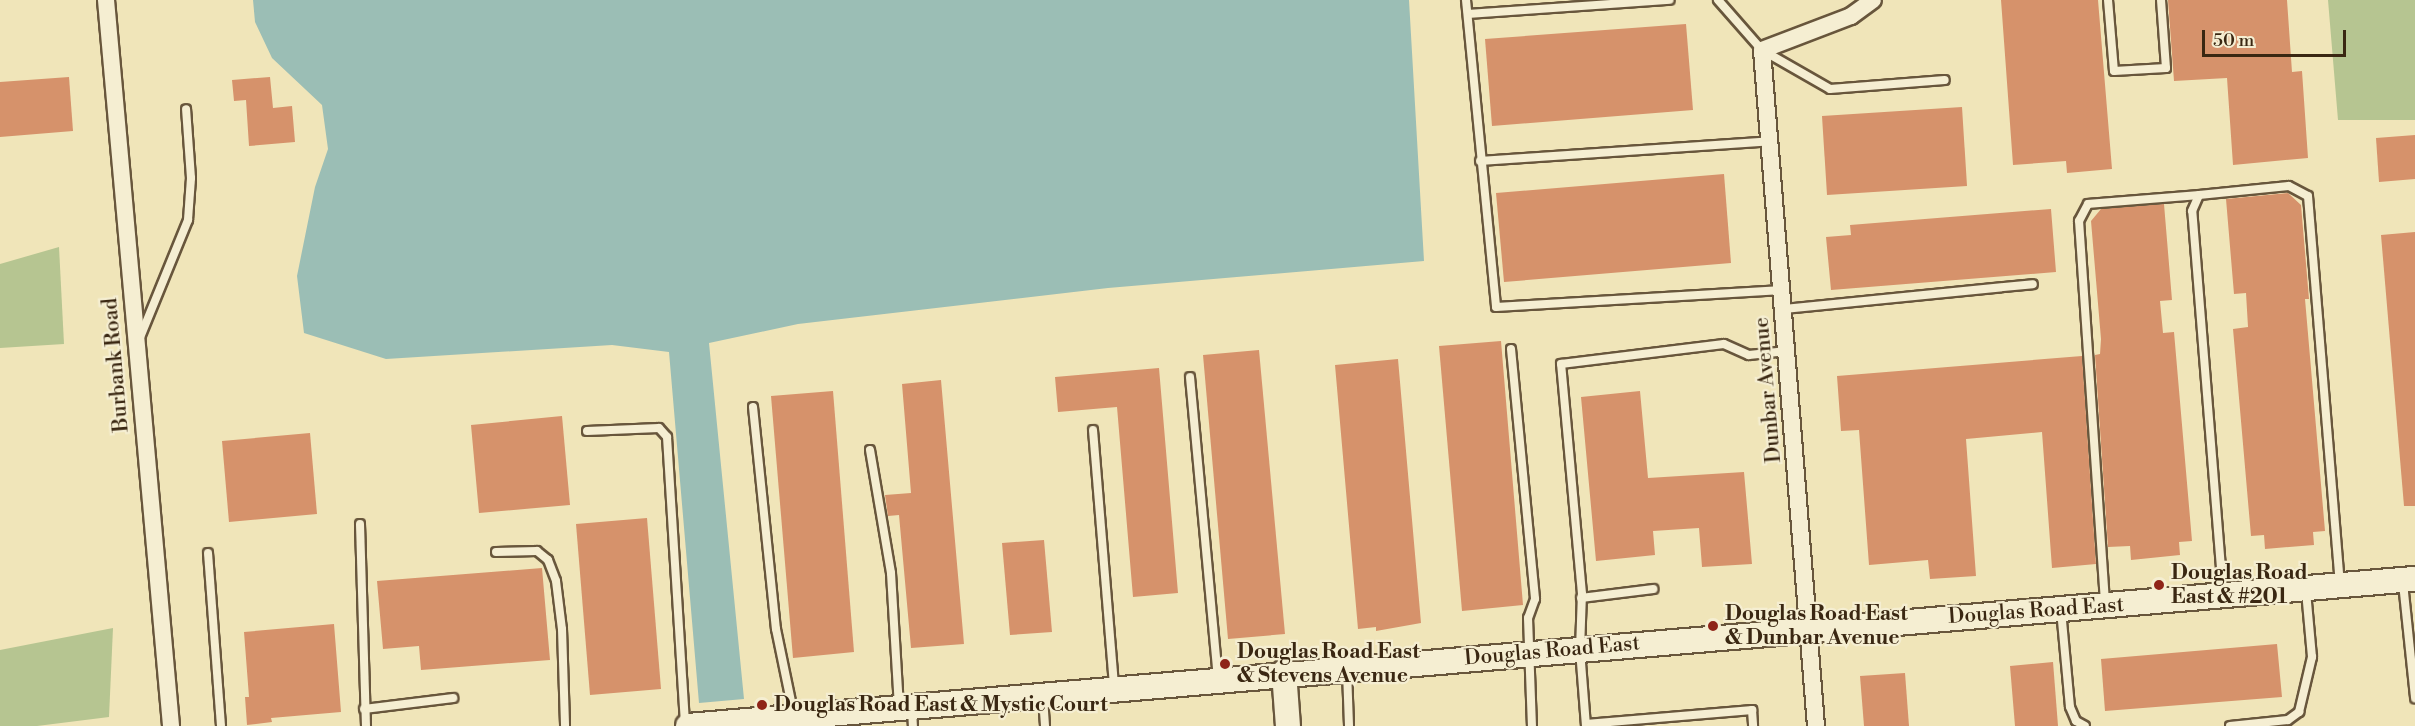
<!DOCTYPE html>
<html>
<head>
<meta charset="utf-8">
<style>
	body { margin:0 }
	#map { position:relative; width:2415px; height:726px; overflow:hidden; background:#f0e5b9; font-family:"Libre Bodoni",serif }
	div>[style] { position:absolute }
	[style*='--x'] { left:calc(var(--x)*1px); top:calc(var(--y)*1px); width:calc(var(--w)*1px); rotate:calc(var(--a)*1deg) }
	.green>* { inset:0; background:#b6c591 }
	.water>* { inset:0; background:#9bbeb5 }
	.building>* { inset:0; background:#d6926b }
	.roads { filter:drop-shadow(2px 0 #68563c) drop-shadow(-2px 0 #68563c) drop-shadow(0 2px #68563c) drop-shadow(0 -2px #68563c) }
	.lane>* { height:8px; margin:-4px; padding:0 4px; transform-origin:4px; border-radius:4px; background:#f5eed2 }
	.street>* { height:16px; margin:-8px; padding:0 8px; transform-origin:8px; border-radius:8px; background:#f5eed2 }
	.secondary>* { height:24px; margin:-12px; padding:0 12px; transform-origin:12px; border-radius:12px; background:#f5eed2 }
	.dots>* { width:16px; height:16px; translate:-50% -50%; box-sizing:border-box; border:3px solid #f5eed2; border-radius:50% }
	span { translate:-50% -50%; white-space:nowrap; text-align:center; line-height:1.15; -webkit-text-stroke:4.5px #f5eed2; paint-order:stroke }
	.street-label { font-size:21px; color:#3a2712 }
	.poi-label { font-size:21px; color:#3a2712; font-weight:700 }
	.left { translate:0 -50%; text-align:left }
	.scale { position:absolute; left:2202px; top:30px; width:144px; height:27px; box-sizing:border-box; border:3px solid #3a2712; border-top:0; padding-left:8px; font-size:18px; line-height:21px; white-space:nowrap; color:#3a2712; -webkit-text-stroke:4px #f5eed2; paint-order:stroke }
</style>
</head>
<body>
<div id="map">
	<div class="green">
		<i style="clip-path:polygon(2328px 0,2415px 0,2415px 120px,2338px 120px)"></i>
		<i style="clip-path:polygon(59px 247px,64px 344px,0 348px,0 264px)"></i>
		<i style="clip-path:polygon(113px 628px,109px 717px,37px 726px,0 726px,0 650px)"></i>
	</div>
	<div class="water">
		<i style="clip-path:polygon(253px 0,1409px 0,1424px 261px,1108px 288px,798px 324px,709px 343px,744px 699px,699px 703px,669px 352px,612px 345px,386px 359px,304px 333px,297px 276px,315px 187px,328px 149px,322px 105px,272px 58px,255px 22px)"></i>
	</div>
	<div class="building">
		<i style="clip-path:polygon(2001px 0,2098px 0,2112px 169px,2067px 173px,2066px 161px,2013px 165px)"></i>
		<i style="clip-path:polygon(2168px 0,2287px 0,2292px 72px,2302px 71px,2308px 158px,2233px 165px,2227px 78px,2174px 81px)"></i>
		<i style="clip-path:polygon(1686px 24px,1693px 110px,1492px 126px,1485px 39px)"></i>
		<i style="clip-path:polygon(69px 77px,73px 131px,0 137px,0 82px)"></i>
		<i style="clip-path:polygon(270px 77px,273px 108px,292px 106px,295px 142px,249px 146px,246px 100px,234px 101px,232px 80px)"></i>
		<i style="clip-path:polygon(1962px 107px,1967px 186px,1827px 195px,1822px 116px)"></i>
		<i style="clip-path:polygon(2415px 135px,2415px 179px,2379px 182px,2376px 138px)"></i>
		<i style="clip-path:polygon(1724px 174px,1731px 263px,1504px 282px,1496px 193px)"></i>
		<i style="clip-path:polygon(2288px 193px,2301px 205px,2309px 299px,2305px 299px,2325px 531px,2313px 532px,2314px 545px,2265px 549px,2264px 535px,2251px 536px,2233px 329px,2248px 327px,2246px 293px,2234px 294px,2226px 199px)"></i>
		<i style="clip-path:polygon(2164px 204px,2172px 300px,2160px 301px,2163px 333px,2174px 332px,2192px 541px,2179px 542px,2180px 555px,2131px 560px,2130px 546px,2108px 547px,2095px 355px,2100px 354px,2101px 339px,2091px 221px,2101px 209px)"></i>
		<i style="clip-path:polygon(2051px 209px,2056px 272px,1831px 290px,1826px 237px,1851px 235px,1850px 225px)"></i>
		<i style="clip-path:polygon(2415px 232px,2415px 506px,2404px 506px,2381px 235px)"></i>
		<i style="clip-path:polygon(1501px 341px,1523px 605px,1462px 611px,1439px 346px)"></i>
		<i style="clip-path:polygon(1259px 350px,1285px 634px,1228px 639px,1203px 355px)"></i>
		<i style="clip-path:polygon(2082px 356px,2096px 564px,2052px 568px,2042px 432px,1966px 439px,1976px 576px,1930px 579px,1928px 560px,1869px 565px,1859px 430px,1841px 431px,1837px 376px)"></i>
		<i style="clip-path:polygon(1398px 359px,1421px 623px,1376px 631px,1376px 627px,1358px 629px,1335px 365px)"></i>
		<i style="clip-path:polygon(1159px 368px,1178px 593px,1133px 597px,1117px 407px,1058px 412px,1055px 377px)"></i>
		<i style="clip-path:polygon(941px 380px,964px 644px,911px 648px,899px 515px,888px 516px,885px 495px,911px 493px,902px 384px)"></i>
		<i style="clip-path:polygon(833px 391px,854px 652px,793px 658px,771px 396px)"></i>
		<i style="clip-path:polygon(1640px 391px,1648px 478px,1744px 472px,1752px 564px,1702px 567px,1699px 528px,1653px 531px,1655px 555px,1596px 561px,1581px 397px)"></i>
		<i style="clip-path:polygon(562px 416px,570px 505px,479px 513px,471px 425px)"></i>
		<i style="clip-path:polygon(310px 433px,317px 514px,229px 522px,222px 441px)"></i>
		<i style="clip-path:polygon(647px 518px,661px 689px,590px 695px,576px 524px)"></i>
		<i style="clip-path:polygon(1044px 540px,1052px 632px,1010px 635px,1002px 543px)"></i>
		<i style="clip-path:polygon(542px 568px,550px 660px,421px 670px,419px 646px,383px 649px,377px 581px)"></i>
		<i style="clip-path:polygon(334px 624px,341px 712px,271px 718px,272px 722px,247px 725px,245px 697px,249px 697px,244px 632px)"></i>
		<i style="clip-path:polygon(2277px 644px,2282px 697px,2105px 711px,2101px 659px)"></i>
		<i style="clip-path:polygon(2053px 662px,2058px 726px,2015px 726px,2010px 666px)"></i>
		<i style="clip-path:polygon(1905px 673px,1909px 726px,1864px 726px,1860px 676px)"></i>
	</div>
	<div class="roads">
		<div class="lane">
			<i style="--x:1466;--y:0;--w:308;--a:84.4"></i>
			<i style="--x:1496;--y:307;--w:287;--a:-3.4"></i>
			<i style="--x:1718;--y:0;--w:67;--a:48.7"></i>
			<i style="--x:1762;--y:50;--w:78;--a:29.8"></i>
			<i style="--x:1830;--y:89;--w:115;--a:-4.5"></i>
			<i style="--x:2108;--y:0;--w:71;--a:85.2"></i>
			<i style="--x:2114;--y:71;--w:52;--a:-3.3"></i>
			<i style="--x:2166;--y:68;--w:68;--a:-94.2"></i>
			<i style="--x:1468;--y:14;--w:202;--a:-4"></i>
			<i style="--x:1480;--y:161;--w:291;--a:-3.9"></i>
			<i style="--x:1784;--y:309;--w:250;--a:-5.7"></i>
			<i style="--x:139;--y:340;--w:130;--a:-67.8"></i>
			<i style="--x:188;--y:220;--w:42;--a:-85.9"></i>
			<i style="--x:191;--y:178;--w:69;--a:-94.1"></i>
			<i style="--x:1511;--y:349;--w:251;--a:84.5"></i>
			<i style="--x:1535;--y:599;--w:20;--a:110"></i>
			<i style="--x:1528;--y:618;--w:108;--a:87.9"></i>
			<i style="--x:1190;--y:377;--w:302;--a:84.7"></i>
			<i style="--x:753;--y:407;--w:223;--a:84.1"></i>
			<i style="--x:776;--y:629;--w:89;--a:78.3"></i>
			<i style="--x:1093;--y:430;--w:258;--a:85.3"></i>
			<i style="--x:587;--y:431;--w:72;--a:-2.4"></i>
			<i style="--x:659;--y:428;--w:12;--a:48"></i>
			<i style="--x:667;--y:437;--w:290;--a:86.4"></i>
			<i style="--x:870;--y:450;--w:125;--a:80.3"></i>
			<i style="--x:891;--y:573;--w:133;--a:86.6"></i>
			<i style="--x:360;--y:524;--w:202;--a:88.3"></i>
			<i style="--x:496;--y:552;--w:41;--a:-1.4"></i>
			<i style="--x:537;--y:551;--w:14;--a:39"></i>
			<i style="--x:548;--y:560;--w:22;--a:69"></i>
			<i style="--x:556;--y:581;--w:48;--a:82.9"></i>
			<i style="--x:562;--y:629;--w:97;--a:88.2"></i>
			<i style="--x:208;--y:553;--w:173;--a:85.7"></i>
			<i style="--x:2403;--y:583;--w:116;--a:84"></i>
			<i style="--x:2223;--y:593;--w:383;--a:-94.6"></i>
			<i style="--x:2192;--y:211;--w:17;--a:-66"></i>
			<i style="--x:2199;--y:195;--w:90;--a:-5.7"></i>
			<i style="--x:2289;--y:186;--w:21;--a:28"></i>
			<i style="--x:2308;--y:196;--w:390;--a:85.3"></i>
			<i style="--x:1581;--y:598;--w:73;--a:-7.1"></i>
			<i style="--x:2105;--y:602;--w:382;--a:-93.9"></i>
			<i style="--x:2079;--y:221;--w:19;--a:-62"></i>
			<i style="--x:2088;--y:204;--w:111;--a:-4.6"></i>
			<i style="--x:2061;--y:610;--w:97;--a:84.7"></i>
			<i style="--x:2070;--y:707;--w:15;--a:67"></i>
			<i style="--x:2076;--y:721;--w:10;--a:29"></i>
			<i style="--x:1347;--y:671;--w:55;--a:87.9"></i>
			<i style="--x:1043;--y:697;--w:29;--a:86"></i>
			<i style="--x:364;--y:709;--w:90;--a:-7"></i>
			<i style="--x:912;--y:709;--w:17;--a:87"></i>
			<i style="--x:1586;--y:724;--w:167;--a:-4.8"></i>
			<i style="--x:1752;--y:710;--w:16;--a:86"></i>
			<i style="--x:1586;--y:726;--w:76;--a:-94.5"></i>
			<i style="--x:1580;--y:650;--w:56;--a:-88"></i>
			<i style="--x:1582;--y:594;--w:231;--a:-95.2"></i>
			<i style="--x:1561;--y:364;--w:164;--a:-7"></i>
			<i style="--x:1724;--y:344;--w:27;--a:24"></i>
			<i style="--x:1749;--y:355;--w:38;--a:-6"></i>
			<i style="--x:2230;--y:726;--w:58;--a:-5.9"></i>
			<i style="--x:2288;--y:720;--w:14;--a:-36"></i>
			<i style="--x:2299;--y:712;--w:57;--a:-76.7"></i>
			<i style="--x:2312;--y:657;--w:66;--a:-95.2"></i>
		</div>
		<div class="street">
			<i style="--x:106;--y:0;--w:729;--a:84.88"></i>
			<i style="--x:1816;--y:726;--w:678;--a:-94.57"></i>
			<i style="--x:1762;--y:50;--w:95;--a:-20.9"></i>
			<i style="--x:1851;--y:16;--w:27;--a:-36"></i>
		</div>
		<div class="secondary">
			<i style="--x:1284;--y:672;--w:54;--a:85.8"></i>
			<i style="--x:688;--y:726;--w:1733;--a:-4.87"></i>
		</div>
	</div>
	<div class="dots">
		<i style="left:2159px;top:585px;background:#8f2418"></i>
		<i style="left:1713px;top:626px;background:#8f2418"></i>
		<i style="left:1225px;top:664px;background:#8f2418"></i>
		<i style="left:762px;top:705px;background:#8f2418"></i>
	</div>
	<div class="street-label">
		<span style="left:116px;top:365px;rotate:-95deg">Burbank Road</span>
		<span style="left:1768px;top:390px;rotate:-95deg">Dunbar Avenue</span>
		<span style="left:2036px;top:611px;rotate:-4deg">Douglas Road East</span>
		<span style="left:1552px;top:651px;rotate:-5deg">Douglas Road East</span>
	</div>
	<div class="poi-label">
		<span class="left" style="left:2171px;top:585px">Douglas Road<br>East &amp; #201</span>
		<span class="left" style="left:1725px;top:626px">Douglas Road East<br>&amp; Dunbar Avenue</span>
		<span class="left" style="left:1237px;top:664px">Douglas Road East<br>&amp; Stevens Avenue</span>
		<span class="left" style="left:774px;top:705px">Douglas Road East &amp; Mystic Court</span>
	</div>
	<div class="scale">50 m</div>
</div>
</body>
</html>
